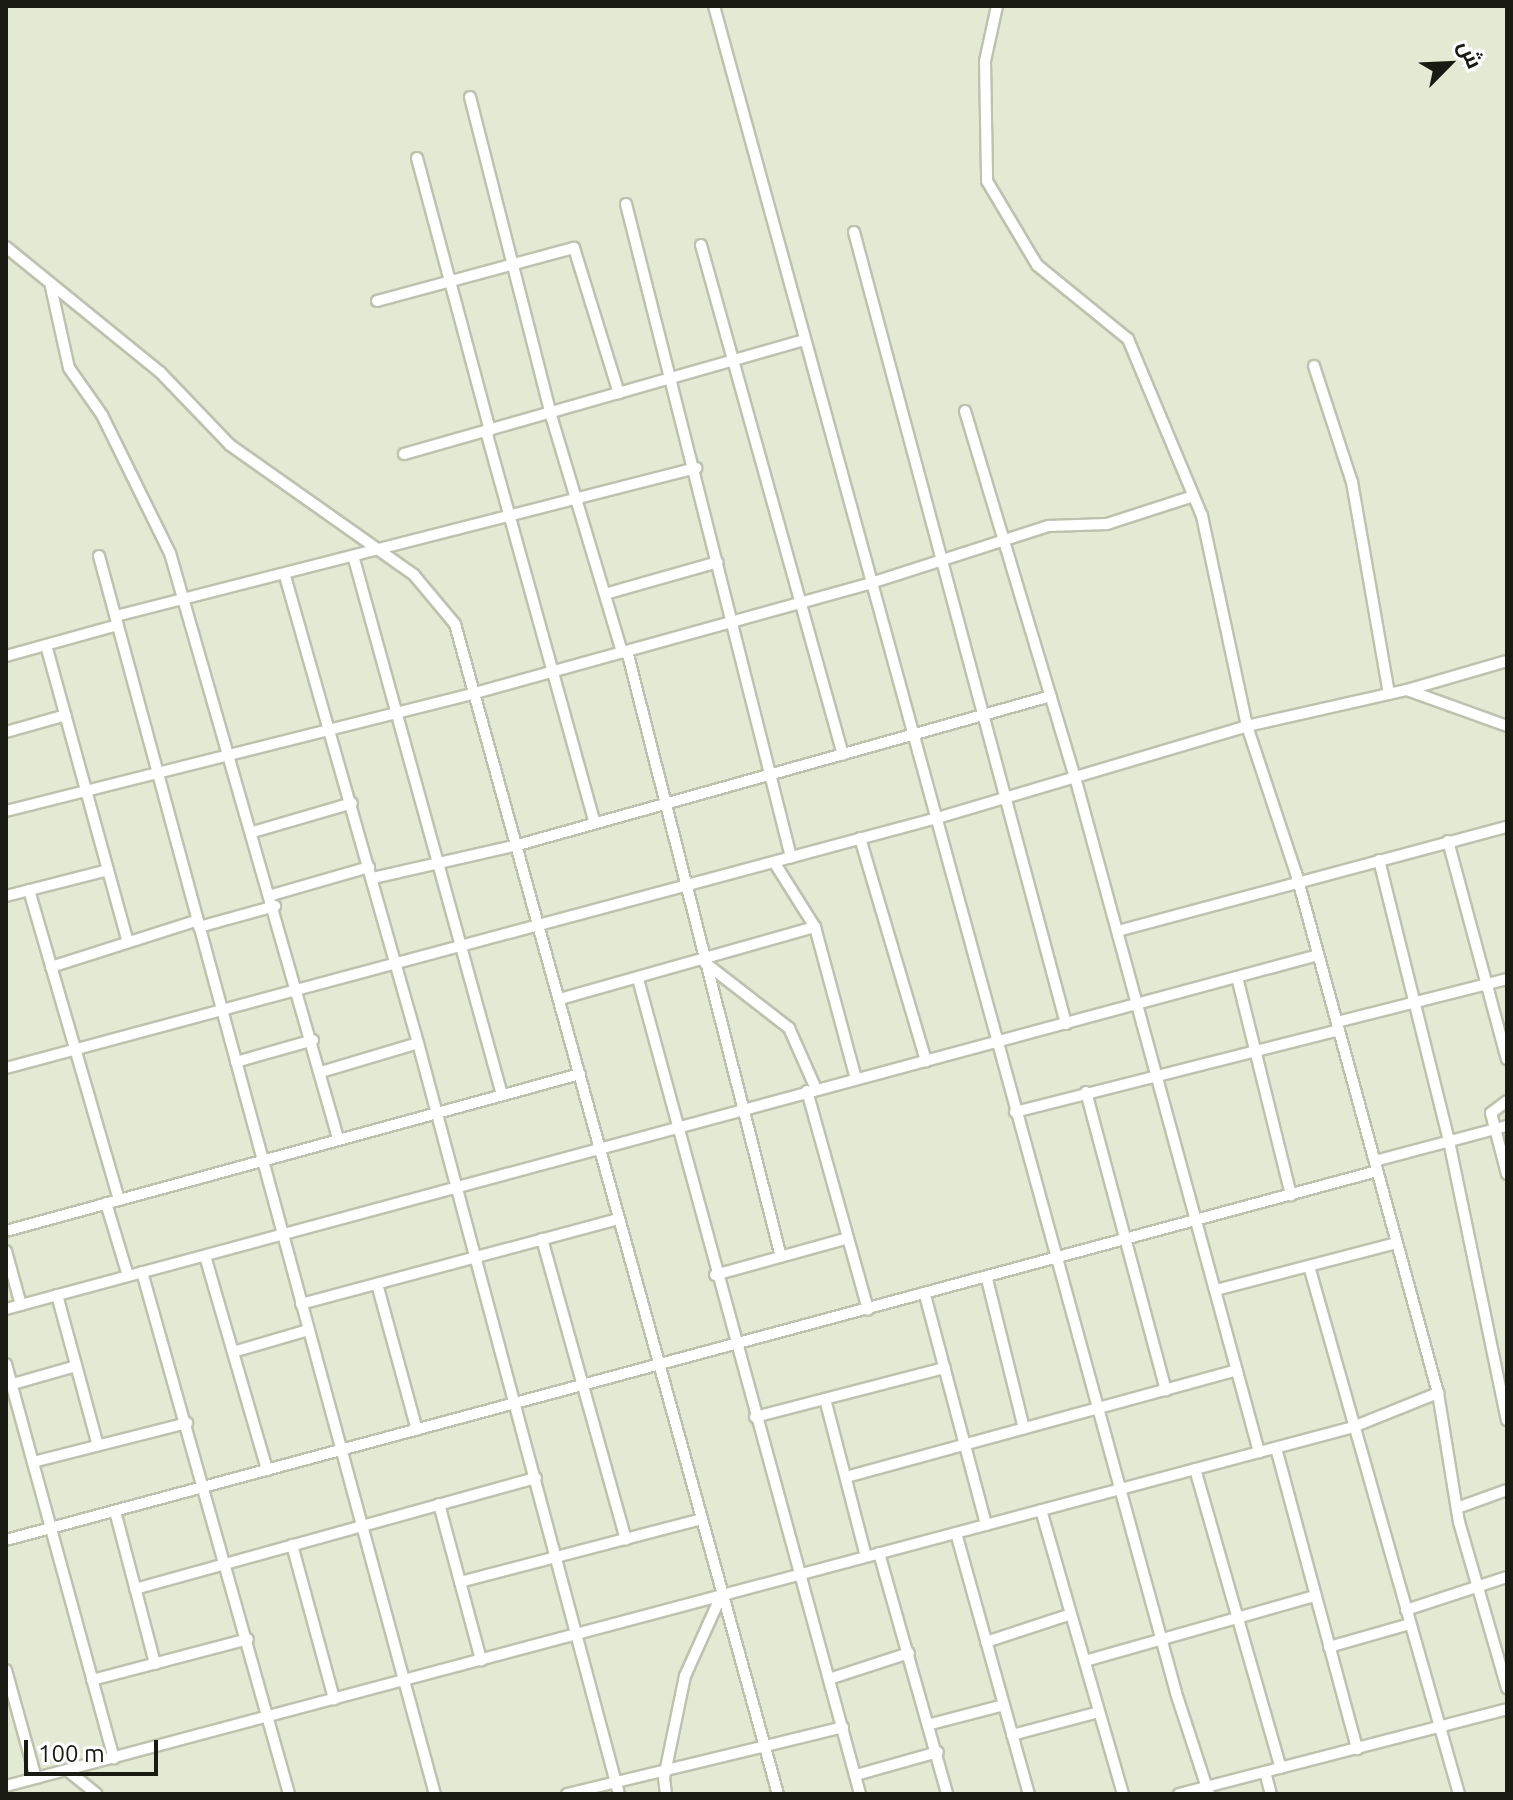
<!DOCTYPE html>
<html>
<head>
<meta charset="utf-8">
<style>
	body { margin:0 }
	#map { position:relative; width:1513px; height:1800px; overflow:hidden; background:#e4e9d4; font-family:Ubuntu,Cairo,sans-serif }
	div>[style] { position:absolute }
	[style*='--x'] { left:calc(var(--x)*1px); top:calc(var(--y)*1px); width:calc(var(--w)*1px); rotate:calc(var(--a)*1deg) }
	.roads { filter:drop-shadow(2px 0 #bdc2ae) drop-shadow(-2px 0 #bdc2ae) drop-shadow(0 2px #bdc2ae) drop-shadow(0 -2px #bdc2ae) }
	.minor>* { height:10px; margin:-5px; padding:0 5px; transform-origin:5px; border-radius:5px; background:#fff }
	span { translate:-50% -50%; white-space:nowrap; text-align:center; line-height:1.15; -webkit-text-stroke:7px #fff; paint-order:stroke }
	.frame { position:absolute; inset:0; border:8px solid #191b13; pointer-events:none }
	.north { position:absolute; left:1409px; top:24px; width:80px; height:80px; -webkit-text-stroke:6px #fff; paint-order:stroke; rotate:66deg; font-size:22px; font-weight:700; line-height:32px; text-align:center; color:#191b13 }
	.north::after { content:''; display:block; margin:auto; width:28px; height:36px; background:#191b13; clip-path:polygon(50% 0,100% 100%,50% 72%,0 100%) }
	.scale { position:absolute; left:24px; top:1740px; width:134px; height:36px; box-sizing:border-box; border:4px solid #191b13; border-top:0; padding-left:10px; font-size:24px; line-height:28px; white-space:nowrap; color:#191b13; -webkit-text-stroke:6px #fff; paint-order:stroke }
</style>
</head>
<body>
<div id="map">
	<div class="roads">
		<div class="minor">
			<i style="--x:714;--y:6;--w:1749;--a:74.68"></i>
			<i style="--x:1176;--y:1693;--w:106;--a:71.9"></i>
			<i style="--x:997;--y:6;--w:56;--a:102.3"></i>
			<i style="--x:985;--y:61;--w:120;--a:89"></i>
			<i style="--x:987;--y:181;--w:98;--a:59.2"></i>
			<i style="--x:1037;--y:265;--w:117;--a:39.1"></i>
			<i style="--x:1128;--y:339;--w:192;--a:67.3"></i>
			<i style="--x:1202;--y:516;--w:215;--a:77.9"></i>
			<i style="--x:1247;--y:726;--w:155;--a:71.6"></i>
			<i style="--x:1296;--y:873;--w:539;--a:74.73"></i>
			<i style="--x:1438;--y:1393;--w:131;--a:80.8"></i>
			<i style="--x:1459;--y:1522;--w:173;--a:73.9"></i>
			<i style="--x:470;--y:97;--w:325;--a:75.7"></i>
			<i style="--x:550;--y:412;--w:251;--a:73.3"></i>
			<i style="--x:417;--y:158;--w:282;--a:75"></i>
			<i style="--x:626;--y:204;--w:674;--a:75.82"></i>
			<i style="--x:854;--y:232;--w:820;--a:75.01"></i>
			<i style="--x:701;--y:245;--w:529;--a:74.44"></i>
			<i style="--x:6;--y:247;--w:198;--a:39.1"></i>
			<i style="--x:160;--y:372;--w:101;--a:46.2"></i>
			<i style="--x:230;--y:445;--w:225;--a:35.2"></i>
			<i style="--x:414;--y:575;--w:64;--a:50.1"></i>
			<i style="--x:455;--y:624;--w:1214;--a:74.57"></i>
			<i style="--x:51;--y:287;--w:83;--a:77.5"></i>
			<i style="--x:69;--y:368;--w:57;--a:54.9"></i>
			<i style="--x:102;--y:415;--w:154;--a:63.8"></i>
			<i style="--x:170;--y:553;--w:609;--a:73.98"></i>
			<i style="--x:377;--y:301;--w:204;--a:-15.1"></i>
			<i style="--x:574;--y:248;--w:152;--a:72.8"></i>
			<i style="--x:1314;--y:366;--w:122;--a:71.9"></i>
			<i style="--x:1352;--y:482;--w:215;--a:80.1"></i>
			<i style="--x:965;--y:411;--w:382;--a:73.3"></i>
			<i style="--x:1075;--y:777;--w:700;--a:74.75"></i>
			<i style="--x:486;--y:431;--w:407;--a:74.5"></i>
			<i style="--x:404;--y:454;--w:414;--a:-15.9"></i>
			<i style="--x:99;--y:556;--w:1283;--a:74.82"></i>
			<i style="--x:354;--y:559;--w:556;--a:74.56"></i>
			<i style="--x:285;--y:576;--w:486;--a:74.1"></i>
			<i style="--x:418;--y:1043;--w:777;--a:75.02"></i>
			<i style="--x:605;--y:594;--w:117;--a:-15.8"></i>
			<i style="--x:116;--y:616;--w:599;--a:-14.31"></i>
			<i style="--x:46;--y:645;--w:308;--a:74.6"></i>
			<i style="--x:627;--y:651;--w:625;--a:75.74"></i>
			<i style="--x:6;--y:656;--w:116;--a:-15.5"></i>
			<i style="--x:1407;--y:690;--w:104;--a:-16.2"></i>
			<i style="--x:6;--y:732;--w:62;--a:-15.8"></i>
			<i style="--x:6;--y:811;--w:484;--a:-14.1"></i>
			<i style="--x:475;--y:693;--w:411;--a:-15.5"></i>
			<i style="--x:871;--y:583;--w:187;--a:-17.8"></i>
			<i style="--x:1049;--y:526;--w:58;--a:-2"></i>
			<i style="--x:1107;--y:524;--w:90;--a:-18"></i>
			<i style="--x:253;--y:832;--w:103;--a:-16.3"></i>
			<i style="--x:860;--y:838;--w:233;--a:73.5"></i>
			<i style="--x:1448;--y:841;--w:226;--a:74.9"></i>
			<i style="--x:1379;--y:860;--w:290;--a:76"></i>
			<i style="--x:1449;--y:1141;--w:285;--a:78.3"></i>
			<i style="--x:774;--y:862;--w:77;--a:57.8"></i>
			<i style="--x:815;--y:927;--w:157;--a:74.9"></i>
			<i style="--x:373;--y:878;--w:149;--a:-12.8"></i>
			<i style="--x:518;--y:845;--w:553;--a:-15.62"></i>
			<i style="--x:29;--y:890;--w:322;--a:73.8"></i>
			<i style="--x:272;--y:895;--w:101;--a:-16.1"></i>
			<i style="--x:6;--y:896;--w:105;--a:-14.3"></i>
			<i style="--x:199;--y:927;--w:79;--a:-15.4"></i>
			<i style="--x:1118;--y:931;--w:403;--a:-15"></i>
			<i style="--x:704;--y:962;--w:108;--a:37.8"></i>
			<i style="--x:789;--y:1028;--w:67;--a:66.1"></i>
			<i style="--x:51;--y:967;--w:154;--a:-17.7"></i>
			<i style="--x:1237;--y:977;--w:225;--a:76.1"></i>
			<i style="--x:638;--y:979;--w:845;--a:74.76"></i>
			<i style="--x:560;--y:999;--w:265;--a:-15.8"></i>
			<i style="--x:1337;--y:1022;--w:175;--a:-14.2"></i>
			<i style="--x:236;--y:1062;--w:80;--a:-15.9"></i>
			<i style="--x:6;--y:1068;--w:964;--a:-15.03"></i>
			<i style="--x:937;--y:818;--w:323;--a:-16.5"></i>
			<i style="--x:1247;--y:726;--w:164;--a:-12.7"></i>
			<i style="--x:1407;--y:690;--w:106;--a:19.8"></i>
			<i style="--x:321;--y:1072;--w:101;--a:-16.6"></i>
			<i style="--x:807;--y:1091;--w:227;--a:74.4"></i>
			<i style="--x:1086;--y:1092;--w:309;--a:75"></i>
			<i style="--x:1507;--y:1101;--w:20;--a:143"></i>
			<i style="--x:1491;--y:1113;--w:63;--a:75.3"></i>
			<i style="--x:1015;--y:1112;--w:334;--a:-14.2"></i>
			<i style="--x:1375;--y:1161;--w:137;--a:-14.9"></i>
			<i style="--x:106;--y:1203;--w:76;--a:73.2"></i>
			<i style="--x:6;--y:1231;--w:595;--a:-15.3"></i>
			<i style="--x:542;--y:1239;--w:312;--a:74.4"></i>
			<i style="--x:6;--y:1251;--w:56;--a:74.5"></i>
			<i style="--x:205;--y:1256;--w:223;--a:73.8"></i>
			<i style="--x:1309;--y:1266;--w:549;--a:74.14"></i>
			<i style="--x:142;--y:1272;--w:542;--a:74.27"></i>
			<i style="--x:715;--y:1275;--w:138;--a:-15.5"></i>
			<i style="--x:987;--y:1279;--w:154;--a:76.1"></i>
			<i style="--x:377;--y:1284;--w:151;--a:74.7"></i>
			<i style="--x:1216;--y:1290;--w:187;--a:-14.6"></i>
			<i style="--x:57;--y:1295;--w:156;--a:74.8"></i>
			<i style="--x:925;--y:1295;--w:238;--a:75.1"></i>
			<i style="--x:301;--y:1304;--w:329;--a:-15"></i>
			<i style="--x:6;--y:1309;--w:1359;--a:-15.1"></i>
			<i style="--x:233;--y:1352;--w:78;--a:-16.3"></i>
			<i style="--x:6;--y:1364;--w:409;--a:74.7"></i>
			<i style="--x:6;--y:1386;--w:73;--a:-15.9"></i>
			<i style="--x:825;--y:1399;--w:162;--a:75.4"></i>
			<i style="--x:755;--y:1417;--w:196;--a:-14.5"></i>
			<i style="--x:1276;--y:1448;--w:312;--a:74.9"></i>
			<i style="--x:33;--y:1462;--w:159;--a:-14.2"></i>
			<i style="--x:1195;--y:1469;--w:311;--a:74"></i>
			<i style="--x:846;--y:1477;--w:405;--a:-15.3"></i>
			<i style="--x:439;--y:1504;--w:162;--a:74.9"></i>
			<i style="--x:1457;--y:1508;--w:53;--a:-19.8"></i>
			<i style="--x:1041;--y:1510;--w:296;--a:73.9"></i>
			<i style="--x:115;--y:1511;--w:158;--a:75.3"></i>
			<i style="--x:956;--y:1533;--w:271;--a:74.4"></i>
			<i style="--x:6;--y:1540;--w:1420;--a:-15.06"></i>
			<i style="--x:292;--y:1545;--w:160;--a:74.7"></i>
			<i style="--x:879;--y:1553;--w:250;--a:74.2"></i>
			<i style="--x:460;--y:1582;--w:249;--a:-14.6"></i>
			<i style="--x:135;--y:1589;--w:416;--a:-15.5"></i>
			<i style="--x:1406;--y:1610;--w:106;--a:-18.1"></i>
			<i style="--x:986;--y:1642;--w:89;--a:-18.2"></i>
			<i style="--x:1329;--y:1647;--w:84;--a:-15.9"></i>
			<i style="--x:1085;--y:1661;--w:239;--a:-15.8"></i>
			<i style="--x:6;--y:1670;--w:112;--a:74.5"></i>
			<i style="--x:829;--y:1679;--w:84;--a:-18"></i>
			<i style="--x:92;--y:1680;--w:161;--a:-14.7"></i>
			<i style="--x:931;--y:1724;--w:75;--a:-14.6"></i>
			<i style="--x:1012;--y:1735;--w:90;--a:-14.8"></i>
			<i style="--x:67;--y:1770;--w:38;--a:39"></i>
			<i style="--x:1265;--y:1772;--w:23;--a:75"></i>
			<i style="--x:856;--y:1775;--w:85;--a:-15.7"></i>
			<i style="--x:6;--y:1786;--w:1394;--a:-14.92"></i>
			<i style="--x:1353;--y:1427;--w:92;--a:-21.8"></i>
			<i style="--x:567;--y:1794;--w:284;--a:-13.6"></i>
			<i style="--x:666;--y:1794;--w:16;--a:-97"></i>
			<i style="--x:664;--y:1778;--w:104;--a:-78.4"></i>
			<i style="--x:685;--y:1676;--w:88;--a:-65.8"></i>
			<i style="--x:1179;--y:1794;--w:339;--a:-14.5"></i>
		</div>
	</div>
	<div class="frame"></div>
	<div class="north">ش</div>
	<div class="scale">100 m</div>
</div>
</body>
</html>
